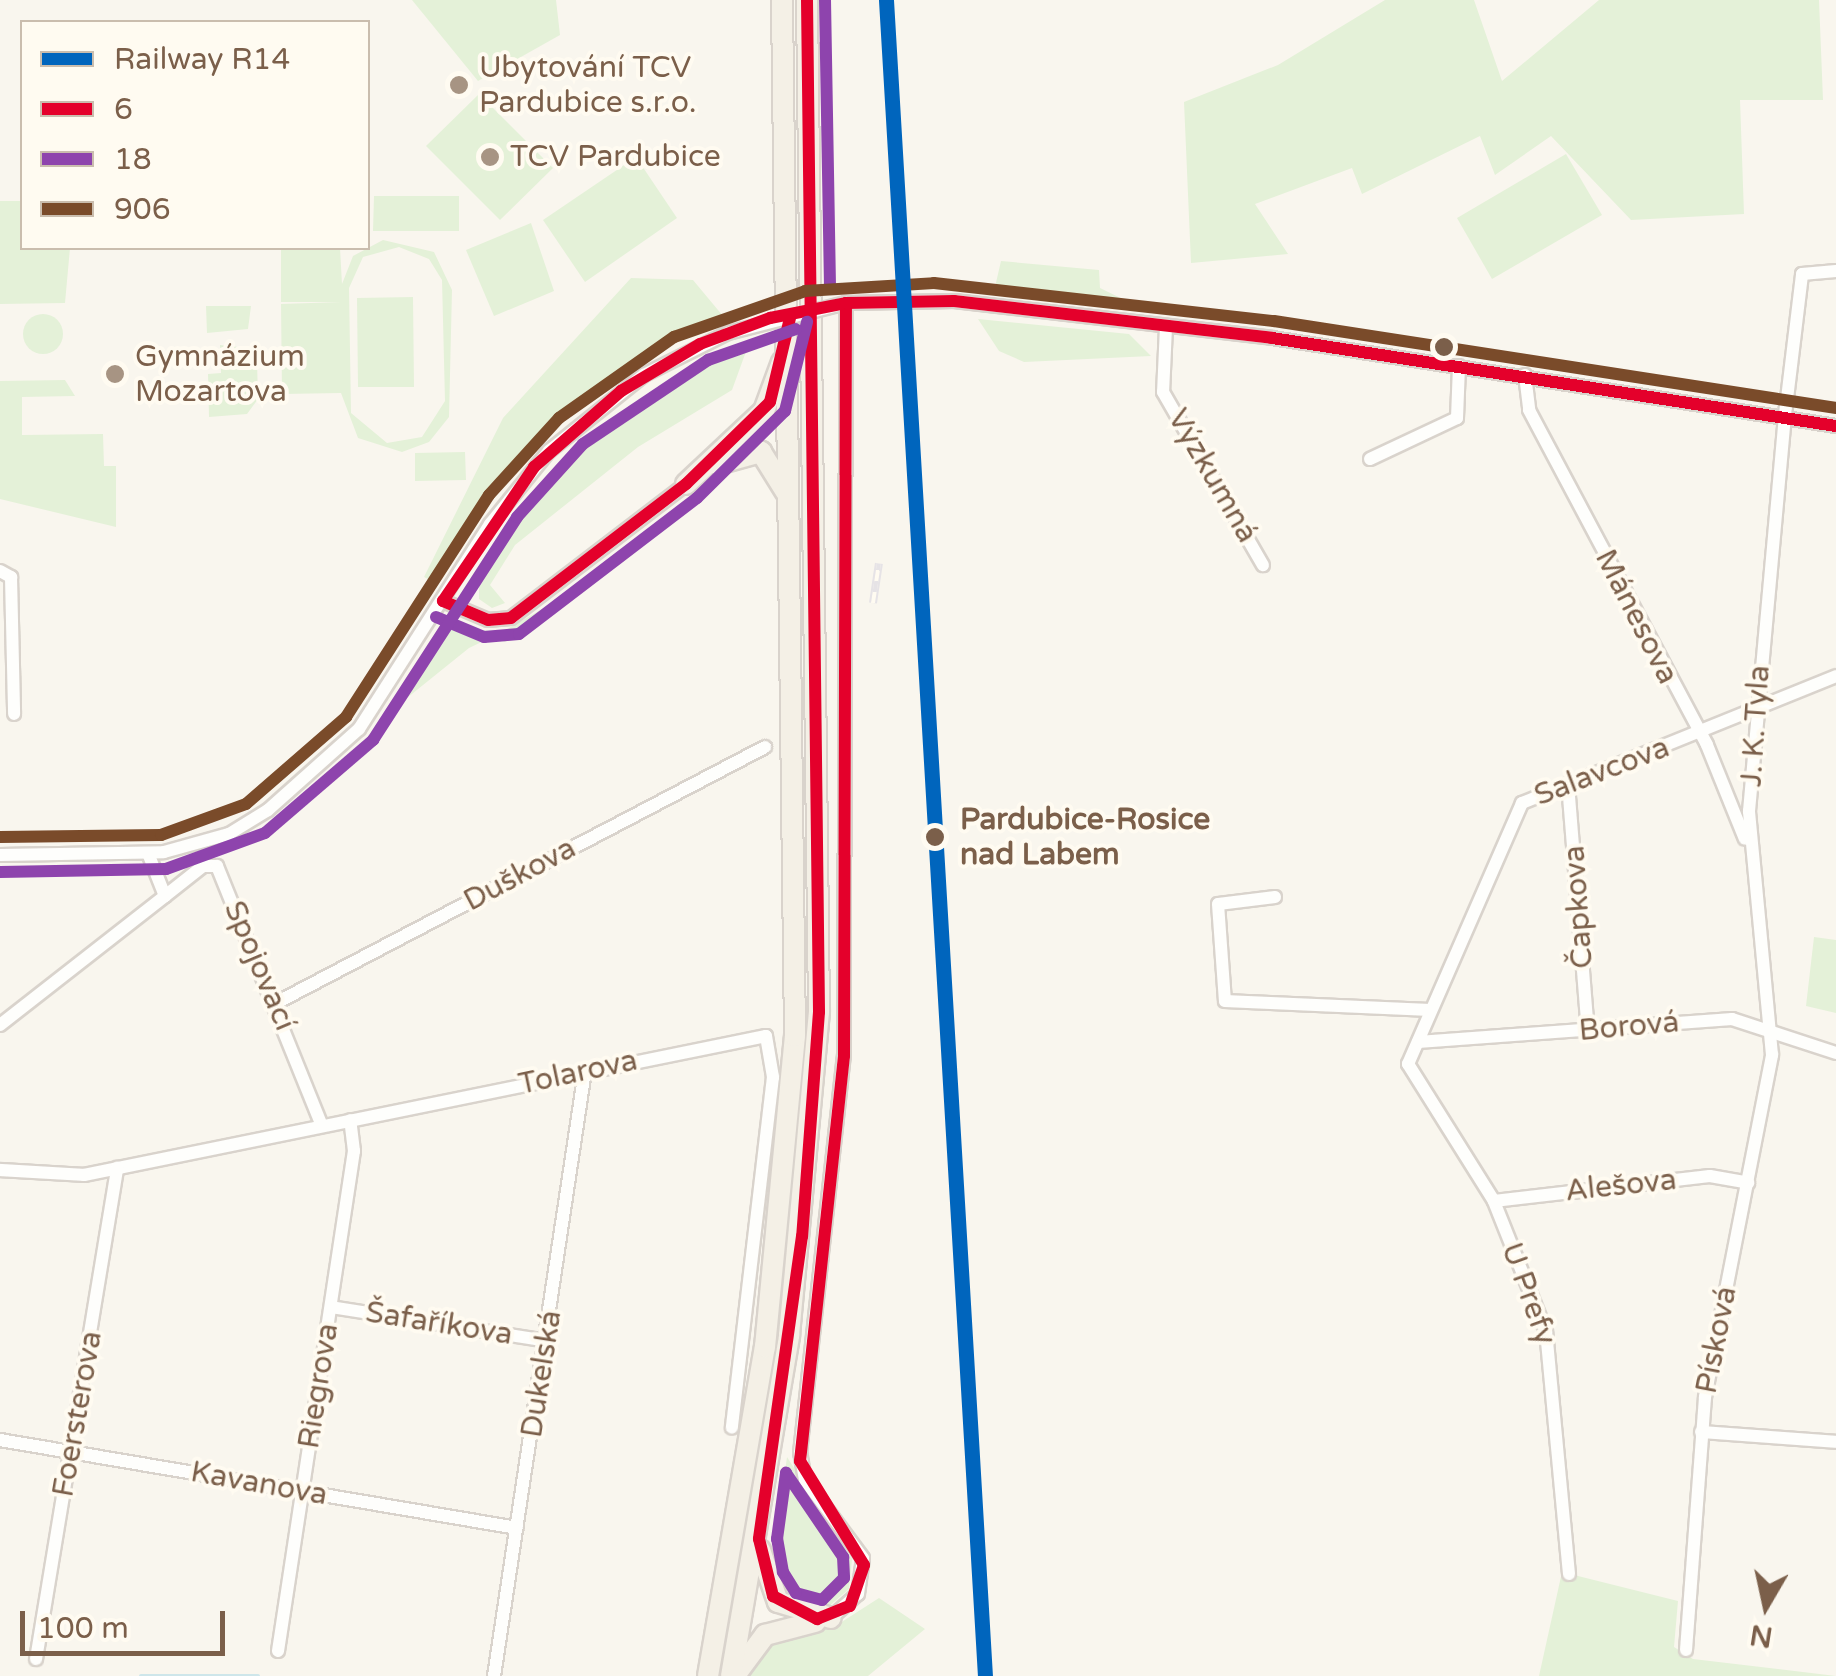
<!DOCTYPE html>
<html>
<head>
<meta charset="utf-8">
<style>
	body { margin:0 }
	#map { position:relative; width:1836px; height:1676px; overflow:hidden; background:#f9f6ee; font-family:"Varela Round",sans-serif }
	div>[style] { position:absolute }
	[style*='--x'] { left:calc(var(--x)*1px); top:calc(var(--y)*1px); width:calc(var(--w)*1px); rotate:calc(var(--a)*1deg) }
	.green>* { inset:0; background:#e4f1d8 }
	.round { border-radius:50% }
	.stream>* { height:4px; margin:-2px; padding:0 2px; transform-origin:2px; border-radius:2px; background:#cee6ea }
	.roads { filter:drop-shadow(2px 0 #d9d3cc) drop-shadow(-2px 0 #d9d3cc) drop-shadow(0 2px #d9d3cc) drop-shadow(0 -2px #d9d3cc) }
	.minor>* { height:12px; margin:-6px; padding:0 6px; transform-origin:6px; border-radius:6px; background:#fefefc }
	.primary>* { height:20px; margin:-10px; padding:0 10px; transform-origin:10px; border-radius:10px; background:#f4f0e6 }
	.rail>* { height:8px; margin-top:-4px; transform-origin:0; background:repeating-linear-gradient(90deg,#fffbf1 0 11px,#e6e3e6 0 22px); box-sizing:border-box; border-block:2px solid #e6e3e6 }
	.bridges { filter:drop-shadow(2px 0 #d9d3cc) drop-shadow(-2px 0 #d9d3cc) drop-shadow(0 2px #d9d3cc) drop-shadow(0 -2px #d9d3cc) }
	.minor-bridge>* { height:12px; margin:-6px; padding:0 6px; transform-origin:6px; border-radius:6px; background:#fefefc }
	.bus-1>* { height:12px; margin:-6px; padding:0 6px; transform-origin:6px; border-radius:6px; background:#e4002b }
	.bus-2>* { height:12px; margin:-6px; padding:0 6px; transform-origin:6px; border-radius:6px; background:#8e44ad }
	.bus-3>* { height:12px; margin:-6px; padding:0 6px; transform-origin:6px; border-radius:6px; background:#7a4b2a }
	.rail-1>* { height:15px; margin:-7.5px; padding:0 7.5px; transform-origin:7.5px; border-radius:7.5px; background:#0065bd }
	.dots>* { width:28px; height:28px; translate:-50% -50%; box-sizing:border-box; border:5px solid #fffbf1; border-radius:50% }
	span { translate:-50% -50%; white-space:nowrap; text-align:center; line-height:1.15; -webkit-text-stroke:8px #fffbf1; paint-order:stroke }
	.poi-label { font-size:30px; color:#7b5f4a }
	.left { translate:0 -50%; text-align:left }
	.street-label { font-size:30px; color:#7b5f4a }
	.stop-label { font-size:30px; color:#7b5f4a; font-weight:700 }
	.legend { position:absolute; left:20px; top:20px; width:350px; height:230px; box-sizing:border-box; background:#fffbf1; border:2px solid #cabdae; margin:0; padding:12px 18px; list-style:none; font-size:30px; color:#7b5f4a }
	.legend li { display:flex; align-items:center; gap:20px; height:50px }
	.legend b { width:50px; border:2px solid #cabdae }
	.north { position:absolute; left:1716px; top:1556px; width:100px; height:100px; -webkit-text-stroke:8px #fffbf1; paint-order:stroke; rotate:189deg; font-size:28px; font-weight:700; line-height:40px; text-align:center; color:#7b5f4a }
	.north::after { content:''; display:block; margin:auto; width:35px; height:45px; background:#7b5f4a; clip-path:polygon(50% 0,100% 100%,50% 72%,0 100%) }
	.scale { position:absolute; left:20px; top:1611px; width:205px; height:45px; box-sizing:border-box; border:5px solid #7b5f4a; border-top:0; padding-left:12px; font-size:30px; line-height:35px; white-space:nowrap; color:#7b5f4a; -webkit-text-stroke:8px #fffbf1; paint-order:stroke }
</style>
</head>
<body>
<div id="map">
	<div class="green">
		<i style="clip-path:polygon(412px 0,556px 0,560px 35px,478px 81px)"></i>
		<i style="clip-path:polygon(1385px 0,1474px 0,1502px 81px,1599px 0,1819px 0,1823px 100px,1740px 100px,1744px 214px,1631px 220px,1551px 136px,1495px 175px,1480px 136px,1362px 194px,1352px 168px,1255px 204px,1288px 254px,1191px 263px,1184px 102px,1278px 65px)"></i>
		<i style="clip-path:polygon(479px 94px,553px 168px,500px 220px,426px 146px)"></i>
		<i style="clip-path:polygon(1566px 154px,1602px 215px,1492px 279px,1457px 218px)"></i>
		<i style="clip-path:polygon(636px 157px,677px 218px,585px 282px,543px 220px)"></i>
		<i style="clip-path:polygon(374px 196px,459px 196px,459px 231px,373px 231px)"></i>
		<i style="clip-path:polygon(0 201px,22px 201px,22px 248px,70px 248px,65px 303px,0 304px)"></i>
		<i style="clip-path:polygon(531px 223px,554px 291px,494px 316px,466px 250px)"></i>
		<i style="clip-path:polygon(evenodd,383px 240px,434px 252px,452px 290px,449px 417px,429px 442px,402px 452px,358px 438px,341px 393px,282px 394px,281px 304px,341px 302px,281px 302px,281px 248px,340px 248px,342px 284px,353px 256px,383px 240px,399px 247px,429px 259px,442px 280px,445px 401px,422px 437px,387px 443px,351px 413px,349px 288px,363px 257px,399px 247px)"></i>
		<i style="clip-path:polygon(1001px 261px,1099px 270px,1100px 288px,1147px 311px,995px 287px)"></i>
		<i style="clip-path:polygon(631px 278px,693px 280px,723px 316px,666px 339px,551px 423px,477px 510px,434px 582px,424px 577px,503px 418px)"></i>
		<i style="clip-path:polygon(413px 297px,414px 387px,358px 387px,357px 298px)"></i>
		<i style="clip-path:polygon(251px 306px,248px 329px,207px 333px,206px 306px)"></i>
		<i class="round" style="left:23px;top:314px;width:40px;height:40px"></i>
		<i style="clip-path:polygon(978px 319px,1129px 334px,1151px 356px,1024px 362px,999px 351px)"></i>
		<i style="clip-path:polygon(220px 345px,248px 348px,257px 360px,258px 399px,247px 414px,209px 417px,208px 374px,221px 373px)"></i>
		<i style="clip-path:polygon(748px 346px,732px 390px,638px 447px,515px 545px,490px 585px,505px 603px,492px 608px,479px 599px,479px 576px,508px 531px,585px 442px,648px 395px)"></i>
		<i style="clip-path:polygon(65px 380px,75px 396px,22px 397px,22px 435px,103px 434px,104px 466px,116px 466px,116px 527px,0 499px,0 381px)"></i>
		<i style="clip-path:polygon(465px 452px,466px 480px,415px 481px,415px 453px)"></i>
		<i style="clip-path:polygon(544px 608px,505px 642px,492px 637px,469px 648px,392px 710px,448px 627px,502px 632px)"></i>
		<i style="clip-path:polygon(1814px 937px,1836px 940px,1836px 1013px,1806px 1006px)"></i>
		<i style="clip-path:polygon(787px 1457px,852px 1559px,849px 1589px,827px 1608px,787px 1601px,772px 1566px)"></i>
		<i style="clip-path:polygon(1562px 1572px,1678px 1601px,1674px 1647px,1693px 1659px,1836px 1676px,1539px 1676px)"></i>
		<i style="clip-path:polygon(879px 1598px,925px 1629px,868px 1676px,748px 1676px,768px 1639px,837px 1625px)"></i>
	</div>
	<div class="stream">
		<i style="--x:141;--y:1676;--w:117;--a:0"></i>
	</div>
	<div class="roads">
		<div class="minor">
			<i style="--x:1166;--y:327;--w:65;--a:92.6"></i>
			<i style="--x:1163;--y:392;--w:200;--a:60"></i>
			<i style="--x:1525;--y:375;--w:35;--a:83"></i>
			<i style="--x:1529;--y:410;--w:379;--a:62"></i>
			<i style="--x:1707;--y:745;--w:101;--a:68"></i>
			<i style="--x:1370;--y:459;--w:96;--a:-25.2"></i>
			<i style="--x:1457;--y:418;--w:52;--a:-87.8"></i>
			<i style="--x:0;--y:571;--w:13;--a:29"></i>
			<i style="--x:11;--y:577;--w:137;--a:88.7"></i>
			<i style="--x:443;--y:601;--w:49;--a:22.9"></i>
			<i style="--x:488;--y:620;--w:23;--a:-5"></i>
			<i style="--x:511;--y:618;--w:220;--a:-37.4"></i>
			<i style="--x:1568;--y:784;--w:248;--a:85.4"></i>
			<i style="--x:0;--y:855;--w:164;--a:-1"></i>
			<i style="--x:164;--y:852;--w:67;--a:-15.5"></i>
			<i style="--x:229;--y:834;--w:46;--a:-31.6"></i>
			<i style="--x:268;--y:810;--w:122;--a:-41.7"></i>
			<i style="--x:359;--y:729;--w:243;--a:-57.4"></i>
			<i style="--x:490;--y:524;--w:94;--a:-51.1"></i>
			<i style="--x:549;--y:451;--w:122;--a:-38.7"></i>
			<i style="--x:644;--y:375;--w:94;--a:-26.6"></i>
			<i style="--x:165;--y:896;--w:48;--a:-38.3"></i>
			<i style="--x:203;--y:866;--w:14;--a:0"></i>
			<i style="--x:217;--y:866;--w:280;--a:68"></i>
			<i style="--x:1275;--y:897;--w:57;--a:173"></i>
			<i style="--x:1218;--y:904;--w:97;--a:85.9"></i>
			<i style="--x:1225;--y:1001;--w:205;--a:2.5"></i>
			<i style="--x:276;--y:1003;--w:552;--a:-27.63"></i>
			<i style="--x:0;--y:1025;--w:209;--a:-38"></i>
			<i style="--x:165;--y:896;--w:46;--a:-111.6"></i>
			<i style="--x:1418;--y:1042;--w:315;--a:-4.2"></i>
			<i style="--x:1732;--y:1019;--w:109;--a:18.1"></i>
			<i style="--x:0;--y:1170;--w:84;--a:3.4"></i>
			<i style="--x:84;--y:1175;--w:696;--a:-11.52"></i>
			<i style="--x:766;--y:1036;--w:42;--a:80.3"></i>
			<i style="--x:773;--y:1077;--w:353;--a:96.7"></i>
			<i style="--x:1494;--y:1201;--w:217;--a:-6.6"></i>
			<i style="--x:1710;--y:1176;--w:39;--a:10"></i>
			<i style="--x:331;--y:1307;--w:219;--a:8.9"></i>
			<i style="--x:1701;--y:1432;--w:135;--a:4.2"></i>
			<i style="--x:0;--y:1440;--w:524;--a:9.66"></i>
			<i style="--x:1569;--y:1574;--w:243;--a:-95.4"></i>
			<i style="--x:1546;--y:1332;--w:141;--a:-111.7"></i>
			<i style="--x:1494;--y:1201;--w:162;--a:-122.1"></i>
			<i style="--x:1408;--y:1064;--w:285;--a:-66.4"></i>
			<i style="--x:1522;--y:803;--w:339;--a:-22"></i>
			<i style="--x:831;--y:1618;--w:36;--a:-42"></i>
			<i style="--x:858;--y:1594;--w:36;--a:-82"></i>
			<i style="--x:863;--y:1558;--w:97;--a:-126.6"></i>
			<i style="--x:805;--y:1480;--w:27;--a:-100"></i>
			<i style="--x:800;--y:1453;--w:399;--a:-83.7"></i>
			<i style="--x:844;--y:1056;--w:753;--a:-89.85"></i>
			<i style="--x:846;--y:303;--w:108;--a:-1.1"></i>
			<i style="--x:954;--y:301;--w:320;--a:6.6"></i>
			<i style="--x:1272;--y:338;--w:571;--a:8.87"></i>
			<i style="--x:1686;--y:1650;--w:254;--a:-85.7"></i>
			<i style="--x:1705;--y:1397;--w:349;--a:-78.9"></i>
			<i style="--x:1772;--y:1055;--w:245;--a:-95.4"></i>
			<i style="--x:1749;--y:811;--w:406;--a:-84.8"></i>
			<i style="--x:1786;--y:407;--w:134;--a:-83.1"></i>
			<i style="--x:1802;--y:274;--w:34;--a:-5"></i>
			<i style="--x:278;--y:1651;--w:506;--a:-81.36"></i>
			<i style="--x:354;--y:1151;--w:31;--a:-97"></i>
			<i style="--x:36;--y:1659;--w:498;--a:-80.6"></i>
			<i style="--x:494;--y:1676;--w:612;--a:-81.45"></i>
		</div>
		<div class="primary">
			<i style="--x:717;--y:464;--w:46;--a:-15.3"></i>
			<i style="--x:761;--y:452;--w:47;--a:58"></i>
			<i style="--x:686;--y:484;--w:107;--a:-43.1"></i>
			<i style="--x:764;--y:411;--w:52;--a:-69.8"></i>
			<i style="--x:760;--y:1550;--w:55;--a:70.9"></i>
			<i style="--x:778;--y:1602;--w:55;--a:16.8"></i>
			<i style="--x:739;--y:1670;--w:44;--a:-53.4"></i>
			<i style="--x:765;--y:1635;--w:52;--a:-14.6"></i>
			<i style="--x:708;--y:1676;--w:334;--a:-80.2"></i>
			<i style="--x:765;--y:1347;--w:312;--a:-84.5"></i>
			<i style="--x:795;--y:1036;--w:1036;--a:-90.72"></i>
			<i style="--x:731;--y:1676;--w:346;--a:-80.3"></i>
			<i style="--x:789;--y:1335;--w:324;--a:-84.7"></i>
			<i style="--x:819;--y:1012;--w:1012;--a:-90.68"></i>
		</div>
	</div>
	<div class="rail">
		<i style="--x:873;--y:603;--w:40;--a:-81.5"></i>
	</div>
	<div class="bridges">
		<div class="minor-bridge">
			<i style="--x:728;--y:333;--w:122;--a:-14.3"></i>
		</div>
	</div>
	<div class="bus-1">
		<i style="--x:807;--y:0;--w:1012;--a:89.32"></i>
		<i style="--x:819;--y:1012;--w:225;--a:94.3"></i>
		<i style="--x:802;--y:1236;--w:306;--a:98.1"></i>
		<i style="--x:759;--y:1539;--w:59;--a:76.2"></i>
		<i style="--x:773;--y:1596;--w:50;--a:27.6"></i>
		<i style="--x:817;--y:1619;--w:35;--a:-22"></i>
		<i style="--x:850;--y:1606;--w:43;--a:-71.1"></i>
		<i style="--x:864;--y:1565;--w:122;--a:-121.6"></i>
		<i style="--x:800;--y:1461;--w:407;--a:-83.8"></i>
		<i style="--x:844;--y:1056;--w:753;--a:-89.85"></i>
		<i style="--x:790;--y:318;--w:86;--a:103.4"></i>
		<i style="--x:770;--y:402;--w:117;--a:135.7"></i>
		<i style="--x:686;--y:484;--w:220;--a:142.6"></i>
		<i style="--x:511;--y:618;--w:23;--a:175"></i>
		<i style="--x:488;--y:620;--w:49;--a:-157.1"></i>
		<i style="--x:443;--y:601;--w:162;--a:-55.8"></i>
		<i style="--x:534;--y:467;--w:116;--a:-41.1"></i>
		<i style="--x:621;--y:391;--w:92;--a:-30.7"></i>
		<i style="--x:700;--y:344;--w:75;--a:-20.4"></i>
		<i style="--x:770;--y:318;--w:77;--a:-11.2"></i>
		<i style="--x:846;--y:303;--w:108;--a:-1.1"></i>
		<i style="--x:954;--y:301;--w:320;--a:6.6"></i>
		<i style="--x:1272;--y:338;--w:571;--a:8.87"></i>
	</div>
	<div class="bus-2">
		<i style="--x:825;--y:0;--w:287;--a:89"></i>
		<i style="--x:436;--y:617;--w:52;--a:22.6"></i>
		<i style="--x:484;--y:637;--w:35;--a:-5"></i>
		<i style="--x:519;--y:634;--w:224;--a:-37.4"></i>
		<i style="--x:697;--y:498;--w:124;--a:-44.7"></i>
		<i style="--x:785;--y:411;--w:92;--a:-76.1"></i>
		<i style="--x:0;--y:872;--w:166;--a:-1"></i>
		<i style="--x:166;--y:869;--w:105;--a:-20"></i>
		<i style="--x:265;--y:833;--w:143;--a:-40.7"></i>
		<i style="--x:373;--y:740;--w:265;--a:-57.1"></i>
		<i style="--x:517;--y:517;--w:98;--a:-47.9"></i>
		<i style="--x:583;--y:444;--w:151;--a:-33.9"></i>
		<i style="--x:708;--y:360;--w:93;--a:-19.4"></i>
		<i style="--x:786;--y:1473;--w:102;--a:55.8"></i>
		<i style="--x:843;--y:1557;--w:21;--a:87"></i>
		<i style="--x:844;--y:1578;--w:31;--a:135"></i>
		<i style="--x:822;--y:1600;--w:27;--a:-165"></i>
		<i style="--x:796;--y:1593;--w:25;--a:-122"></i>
		<i style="--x:783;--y:1572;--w:34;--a:-100"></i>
		<i style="--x:777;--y:1539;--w:67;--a:-82.2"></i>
	</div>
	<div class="bus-3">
		<i style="--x:0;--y:837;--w:161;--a:-0.7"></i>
		<i style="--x:161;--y:835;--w:90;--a:-20"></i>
		<i style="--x:246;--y:804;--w:133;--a:-41"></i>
		<i style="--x:346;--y:717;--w:264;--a:-57.2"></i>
		<i style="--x:489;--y:495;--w:104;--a:-47.7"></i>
		<i style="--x:559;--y:418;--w:141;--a:-35.2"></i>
		<i style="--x:674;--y:337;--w:139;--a:-19.3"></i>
		<i style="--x:805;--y:291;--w:129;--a:-3.5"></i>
		<i style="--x:934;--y:283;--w:342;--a:6.4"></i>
		<i style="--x:1274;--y:321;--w:569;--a:8.8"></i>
	</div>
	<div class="rail-1">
		<i style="--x:886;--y:0;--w:1679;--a:86.62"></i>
	</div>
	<div class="dots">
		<i style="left:459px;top:85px;background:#a79483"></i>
		<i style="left:490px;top:157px;background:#a79483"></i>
		<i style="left:1444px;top:347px;background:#7b5f4a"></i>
		<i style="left:115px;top:374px;background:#a79483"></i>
		<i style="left:935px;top:837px;background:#7b5f4a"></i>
	</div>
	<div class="poi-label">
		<span class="left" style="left:479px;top:85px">Ubytování TCV<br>Pardubice s.r.o.</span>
		<span class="left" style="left:510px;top:157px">TCV Pardubice</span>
		<span class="left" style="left:135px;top:374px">Gymnázium<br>Mozartova</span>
	</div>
	<div class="street-label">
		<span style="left:1212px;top:476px;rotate:60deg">Výzkumná</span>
		<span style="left:1636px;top:617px;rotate:63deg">Mánesova</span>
		<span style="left:1756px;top:726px;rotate:-86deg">J. K. Tyla</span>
		<span style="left:1602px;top:772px;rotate:-21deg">Salavcova</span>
		<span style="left:520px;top:875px;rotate:-28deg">Duškova</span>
		<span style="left:1579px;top:907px;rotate:-94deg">Čapkova</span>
		<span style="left:259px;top:966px;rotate:67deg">Spojovací</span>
		<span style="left:1629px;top:1027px;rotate:-5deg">Borová</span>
		<span style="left:578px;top:1073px;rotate:-12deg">Tolarova</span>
		<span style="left:1621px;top:1186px;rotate:-6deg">Alešova</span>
		<span style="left:1528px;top:1294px;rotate:70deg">U Prefy</span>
		<span style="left:439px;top:1324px;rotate:9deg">Šafaříkova</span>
		<span style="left:1717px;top:1340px;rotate:-79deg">Písková</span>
		<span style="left:542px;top:1374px;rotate:-81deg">Dukelská</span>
		<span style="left:319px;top:1386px;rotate:-81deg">Riegrova</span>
		<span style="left:78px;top:1414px;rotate:-80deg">Foersterova</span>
		<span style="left:259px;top:1484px;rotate:10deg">Kavanova</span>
	</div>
	<div class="stop-label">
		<span class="left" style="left:960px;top:837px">Pardubice-Rosice<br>nad Labem</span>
	</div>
	<ul class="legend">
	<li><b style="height:12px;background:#0065bd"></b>Railway R14</li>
	<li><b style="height:12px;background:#e4002b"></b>6</li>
	<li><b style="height:12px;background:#8e44ad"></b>18</li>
	<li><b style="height:12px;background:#7a4b2a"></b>906</li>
	</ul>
	<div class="north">N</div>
	<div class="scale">100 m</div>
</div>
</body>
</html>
